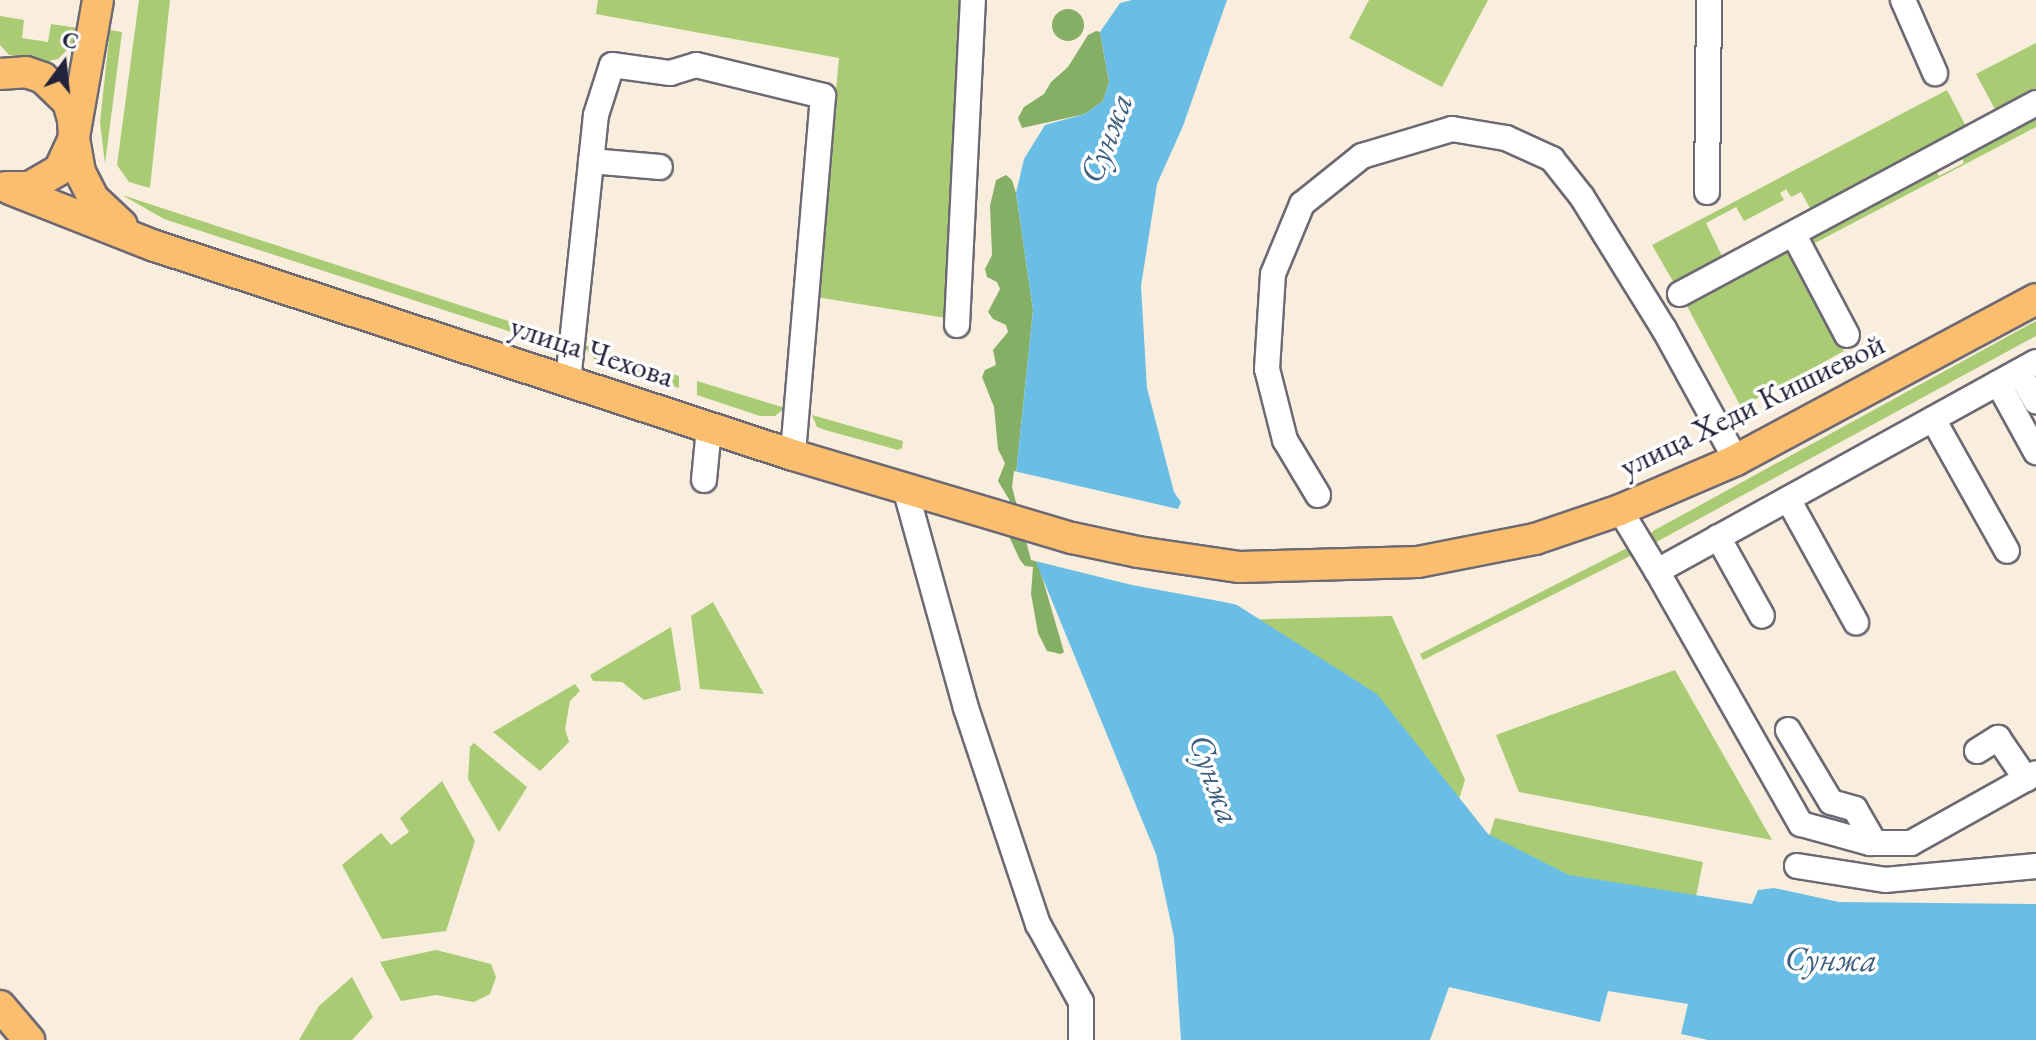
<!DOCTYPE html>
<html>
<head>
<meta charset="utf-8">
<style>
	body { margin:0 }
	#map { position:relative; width:2036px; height:1040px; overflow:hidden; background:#f9eddd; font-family:"EB Garamond",serif }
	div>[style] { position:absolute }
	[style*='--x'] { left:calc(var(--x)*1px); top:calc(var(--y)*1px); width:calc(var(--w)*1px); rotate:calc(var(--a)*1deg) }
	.green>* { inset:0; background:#a9cb74 }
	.forest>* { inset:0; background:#86af66 }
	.round { border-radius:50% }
	.water>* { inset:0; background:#6abee6 }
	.pier>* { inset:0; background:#f9eddd }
	.roads { filter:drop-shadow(2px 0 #6d6974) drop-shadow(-2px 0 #6d6974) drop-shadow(0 2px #6d6974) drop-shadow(0 -2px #6d6974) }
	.minor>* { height:24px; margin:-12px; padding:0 12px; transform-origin:12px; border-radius:12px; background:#fff }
	.major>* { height:30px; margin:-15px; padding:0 15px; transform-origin:15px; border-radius:15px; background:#fabe6e }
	span { translate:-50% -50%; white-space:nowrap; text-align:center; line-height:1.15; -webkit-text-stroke:7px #fff; paint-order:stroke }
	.street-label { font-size:32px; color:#22223b }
	.water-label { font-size:34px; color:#3f607f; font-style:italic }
	.north { position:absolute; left:24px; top:24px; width:80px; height:80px; -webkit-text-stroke:6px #fff; paint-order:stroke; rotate:15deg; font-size:22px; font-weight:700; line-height:32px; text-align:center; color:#22223b }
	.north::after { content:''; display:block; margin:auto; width:28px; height:36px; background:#22223b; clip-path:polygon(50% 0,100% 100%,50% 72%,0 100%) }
</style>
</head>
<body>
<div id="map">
	<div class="green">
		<i style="clip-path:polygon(139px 0,170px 0,150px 188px,129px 182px,117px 165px)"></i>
		<i style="clip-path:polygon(598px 0,964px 0,946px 318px,816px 297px,839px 58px,596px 14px)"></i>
		<i style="clip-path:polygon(1369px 0,1488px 0,1442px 87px,1349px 38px)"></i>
		<i style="clip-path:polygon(0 16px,24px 20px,22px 38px,48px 42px,51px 24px,78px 28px,74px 43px,58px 59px,44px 62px,9px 55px,0 45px)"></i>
		<i style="clip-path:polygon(110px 30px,122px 32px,105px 164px,100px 122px)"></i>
		<i style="clip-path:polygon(2036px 43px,2036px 92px,1997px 113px,1976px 74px)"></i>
		<i style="clip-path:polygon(1947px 90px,1967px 128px,1811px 210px,1801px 192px,1791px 197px,1786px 189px,1780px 193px,1784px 200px,1744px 221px,1736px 207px,1706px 223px,1723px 258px,1674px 283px,1652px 245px)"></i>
		<i style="clip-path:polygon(2036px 111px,2036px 127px,1813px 244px,1809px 237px,1933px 166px,1939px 176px,1964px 163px,1959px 152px)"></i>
		<i style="clip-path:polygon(122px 195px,561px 338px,552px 344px,545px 343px,164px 219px)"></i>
		<i style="clip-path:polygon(1786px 247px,1844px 351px,1741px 407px,1687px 306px,1707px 295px,1704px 288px)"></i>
		<i style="clip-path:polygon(2036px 321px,2036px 336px,1649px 546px,1648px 537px,1653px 531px)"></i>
		<i style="clip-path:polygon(582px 344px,679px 376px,679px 388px,595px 360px)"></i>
		<i style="clip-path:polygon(697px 381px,785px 408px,775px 416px,760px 416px,697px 395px)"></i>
		<i style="clip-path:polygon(812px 415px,903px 441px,902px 448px,898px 450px,825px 430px,817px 427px)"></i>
		<i style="clip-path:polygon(1631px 546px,1638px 552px,1423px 660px,1420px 654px)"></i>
		<i style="clip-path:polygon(713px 602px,764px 694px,700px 689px,691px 616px)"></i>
		<i style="clip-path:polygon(1392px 616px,1465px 780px,1384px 1040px,1231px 620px)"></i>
		<i style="clip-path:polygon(671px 627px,681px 690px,644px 700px,622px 682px,593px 681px,590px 675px)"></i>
		<i style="clip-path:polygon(1675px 670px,1772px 840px,1519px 792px,1496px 735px)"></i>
		<i style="clip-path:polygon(575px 684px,580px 691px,570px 701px,565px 729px,569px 742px,540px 771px,493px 732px)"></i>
		<i style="clip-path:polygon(474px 743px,527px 787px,499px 832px,468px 779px,470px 747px)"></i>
		<i style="clip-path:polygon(442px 781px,475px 841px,446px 931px,382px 939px,342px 865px,381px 833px,391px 845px,409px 832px,400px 818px)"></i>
		<i style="clip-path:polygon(1495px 818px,1703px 862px,1676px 995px,1451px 959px)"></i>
		<i style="clip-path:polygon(436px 950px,491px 964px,496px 977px,490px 994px,474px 1002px,436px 995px,401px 1001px,380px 962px)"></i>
		<i style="clip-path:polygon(352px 977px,373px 1017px,352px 1040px,299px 1040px,319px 1006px)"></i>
	</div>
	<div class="forest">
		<i class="round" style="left:1052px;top:9px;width:32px;height:32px"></i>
		<i style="clip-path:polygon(1096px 31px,1100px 32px,1109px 82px,1103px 101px,1085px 114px,1022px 128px,1018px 118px,1024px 107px,1044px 94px,1051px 82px,1068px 67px,1088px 35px)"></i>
		<i style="clip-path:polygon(1006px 175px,1012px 180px,1016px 193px,1033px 310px,1015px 484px,1064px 652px,1061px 654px,1047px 651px,1038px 633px,1031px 594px,1033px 567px,1025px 566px,1020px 560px,1007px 532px,1010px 501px,998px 481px,1005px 463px,998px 449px,994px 407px,982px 377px,985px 370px,996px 365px,993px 350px,1008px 332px,1006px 325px,993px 319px,988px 312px,1000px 289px,997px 282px,987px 277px,985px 269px,992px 255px,990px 206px,996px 180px)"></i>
	</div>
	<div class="water">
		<i style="clip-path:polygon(1132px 0,1227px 0,1183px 126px,1157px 184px,1141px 286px,1147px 388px,1174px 492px,1181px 502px,1171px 526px,1211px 598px,1237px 605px,1377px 694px,1488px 834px,1569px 875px,1752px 904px,1758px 890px,1774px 888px,1839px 902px,2036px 904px,2036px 1040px,1708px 1040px,1681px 1034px,1688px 1004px,1608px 991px,1600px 1022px,1449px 987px,1430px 1040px,1181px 1040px,1174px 937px,1156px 854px,1036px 562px,1015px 484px,1033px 310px,1016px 193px,1024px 159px,1045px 125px,1085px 114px,1103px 101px,1109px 82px,1100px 32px,1120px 3px)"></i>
	</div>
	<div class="pier">
		<i style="clip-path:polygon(1014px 471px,1182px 510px,1176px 526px,1182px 547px,1208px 591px,1246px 606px,1132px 585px,1031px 560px,1012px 487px)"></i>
	</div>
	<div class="roads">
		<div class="minor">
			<i style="--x:1903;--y:0;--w:80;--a:66.3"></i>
			<i style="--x:591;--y:161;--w:69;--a:5"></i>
			<i style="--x:1707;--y:192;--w:192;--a:-89.4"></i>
			<i style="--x:1794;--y:235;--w:113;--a:62.1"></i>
			<i style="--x:1680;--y:294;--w:404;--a:-28.2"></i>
			<i style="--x:957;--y:325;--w:325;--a:-87.2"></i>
			<i style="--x:2036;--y:362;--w:433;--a:151.1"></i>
			<i style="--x:1657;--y:571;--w:291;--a:60.4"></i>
			<i style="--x:1801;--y:824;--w:72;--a:15.4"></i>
			<i style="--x:1870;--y:843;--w:41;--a:0"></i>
			<i style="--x:1911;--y:843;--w:143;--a:-29.2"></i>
			<i style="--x:2019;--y:372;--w:34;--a:60"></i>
			<i style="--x:568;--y:381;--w:267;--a:-84"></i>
			<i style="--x:596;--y:115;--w:52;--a:-72.3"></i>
			<i style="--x:612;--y:65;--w:59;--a:7.9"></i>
			<i style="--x:670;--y:73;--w:27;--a:-17"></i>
			<i style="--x:696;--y:65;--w:131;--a:13.7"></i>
			<i style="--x:823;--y:96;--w:360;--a:94.8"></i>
			<i style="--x:1998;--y:383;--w:79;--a:61.2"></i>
			<i style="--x:1933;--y:419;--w:151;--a:60.7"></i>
			<i style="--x:704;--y:480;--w:52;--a:-84.5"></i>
			<i style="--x:905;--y:488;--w:228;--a:74.5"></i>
			<i style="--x:966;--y:708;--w:228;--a:71.6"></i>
			<i style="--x:1038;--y:924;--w:89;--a:61.1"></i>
			<i style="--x:1081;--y:1002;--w:38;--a:90"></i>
			<i style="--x:1318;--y:495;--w:64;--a:-121"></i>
			<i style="--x:1285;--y:440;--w:73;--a:-104.2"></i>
			<i style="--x:1267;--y:369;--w:95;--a:-86.4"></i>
			<i style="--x:1273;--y:274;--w:76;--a:-67.5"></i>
			<i style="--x:1302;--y:204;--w:77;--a:-38.7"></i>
			<i style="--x:1362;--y:156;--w:94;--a:-16.7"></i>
			<i style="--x:1452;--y:129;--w:55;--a:9.5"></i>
			<i style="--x:1506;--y:138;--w:51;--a:24.5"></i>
			<i style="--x:1552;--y:159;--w:48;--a:51.7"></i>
			<i style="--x:1582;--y:197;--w:155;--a:58.2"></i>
			<i style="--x:1664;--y:329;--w:149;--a:61.2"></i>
			<i style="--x:1788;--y:499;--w:141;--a:61.1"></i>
			<i style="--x:1620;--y:510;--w:71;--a:58.8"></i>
			<i style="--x:1718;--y:537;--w:90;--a:60.9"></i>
			<i style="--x:1788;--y:730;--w:84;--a:59.2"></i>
			<i style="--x:1831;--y:802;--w:25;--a:16"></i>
			<i style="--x:1855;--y:809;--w:39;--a:60"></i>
			<i style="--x:1977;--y:751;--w:25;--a:-32"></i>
			<i style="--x:1998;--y:738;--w:50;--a:55.7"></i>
			<i style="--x:1797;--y:866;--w:89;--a:9"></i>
			<i style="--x:1885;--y:880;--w:152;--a:-5.3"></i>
		</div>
		<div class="major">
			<i style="--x:98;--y:0;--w:140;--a:99.9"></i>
			<i style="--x:74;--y:138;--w:35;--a:80"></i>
			<i style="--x:80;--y:172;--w:30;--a:63"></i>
			<i style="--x:94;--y:199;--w:38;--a:43"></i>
			<i style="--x:0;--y:74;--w:26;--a:-4"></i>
			<i style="--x:26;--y:72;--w:18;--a:19"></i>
			<i style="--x:43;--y:78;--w:35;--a:44"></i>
			<i style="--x:68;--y:102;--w:18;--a:74"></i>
			<i style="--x:73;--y:119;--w:19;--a:87"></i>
			<i style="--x:74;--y:138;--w:35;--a:115"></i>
			<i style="--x:59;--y:170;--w:34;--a:150"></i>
			<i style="--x:29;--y:187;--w:23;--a:180"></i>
			<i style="--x:10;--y:189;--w:156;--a:21.5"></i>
			<i style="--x:155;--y:246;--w:671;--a:18.14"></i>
			<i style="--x:793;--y:455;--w:291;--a:16.6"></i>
			<i style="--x:1072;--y:538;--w:67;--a:12"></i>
			<i style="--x:1138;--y:552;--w:103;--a:8.4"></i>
			<i style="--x:1240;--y:567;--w:178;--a:-1.6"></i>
			<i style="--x:1418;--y:562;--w:119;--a:-11.1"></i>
			<i style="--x:1535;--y:539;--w:90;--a:-18.8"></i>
			<i style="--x:1620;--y:510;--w:126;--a:-23.3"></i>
			<i style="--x:1736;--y:460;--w:340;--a:-28.2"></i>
			<i style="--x:0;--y:1006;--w:45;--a:49.5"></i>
		</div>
	</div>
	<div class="street-label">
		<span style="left:592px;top:351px;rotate:18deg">улица Чехова</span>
		<span style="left:1752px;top:405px;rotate:-26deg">улица Хеди Кишиевой</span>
	</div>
	<div class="water-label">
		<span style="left:1106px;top:138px;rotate:-69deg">Сунжа</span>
		<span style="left:1215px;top:779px;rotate:70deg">Сунжа</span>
		<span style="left:1831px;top:959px;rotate:1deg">Сунжа</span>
	</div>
	<div class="north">С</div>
</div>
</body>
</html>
